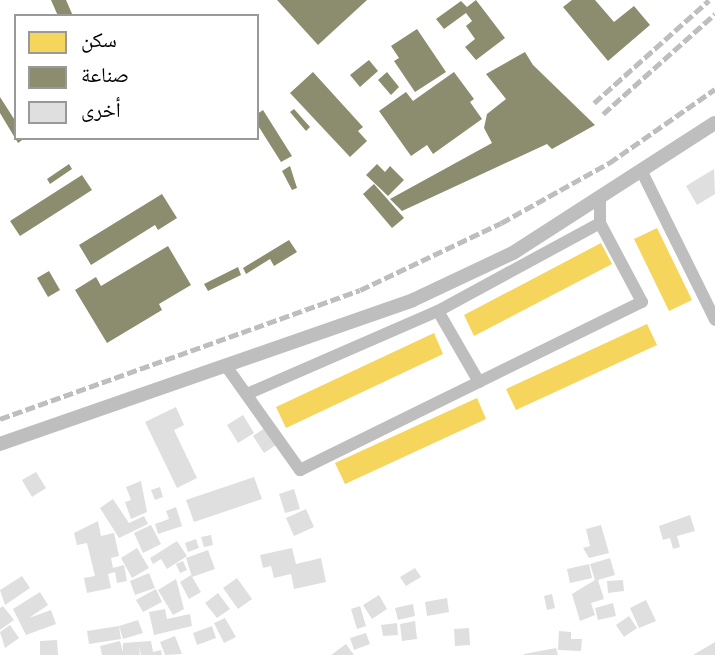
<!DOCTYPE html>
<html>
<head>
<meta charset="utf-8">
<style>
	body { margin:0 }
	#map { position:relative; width:715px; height:655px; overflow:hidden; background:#fff; font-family:"Open Sans","Noto Naskh Arabic",sans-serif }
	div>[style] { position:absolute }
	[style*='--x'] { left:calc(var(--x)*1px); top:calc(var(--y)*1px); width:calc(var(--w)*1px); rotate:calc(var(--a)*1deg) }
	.homes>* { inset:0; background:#f6d55c }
	.industry>* { inset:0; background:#8c8c6e }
	.building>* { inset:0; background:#dfdfdf }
	.minor>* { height:12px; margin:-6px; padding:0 6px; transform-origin:6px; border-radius:6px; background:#bebebe }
	.tertiary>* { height:14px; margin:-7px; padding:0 7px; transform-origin:7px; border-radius:7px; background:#bebebe }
	.rail>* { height:4.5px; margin-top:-2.25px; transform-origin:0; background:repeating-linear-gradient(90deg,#bebebe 0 10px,transparent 0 13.5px) }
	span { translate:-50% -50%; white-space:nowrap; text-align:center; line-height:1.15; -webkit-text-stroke:7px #fff; paint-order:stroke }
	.legend { position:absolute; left:14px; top:14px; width:245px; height:126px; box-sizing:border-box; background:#fff; border:2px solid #999; margin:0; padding:9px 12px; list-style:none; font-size:21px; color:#000 }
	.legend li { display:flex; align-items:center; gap:14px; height:35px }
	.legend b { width:35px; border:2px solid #999 }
</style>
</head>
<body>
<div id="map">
	<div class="homes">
		<i style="clip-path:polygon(657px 228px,692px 300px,669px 311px,634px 239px)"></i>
		<i style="clip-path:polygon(601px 243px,612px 264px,474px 336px,464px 315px)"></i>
		<i style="clip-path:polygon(647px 324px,657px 345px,516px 410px,506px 389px)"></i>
		<i style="clip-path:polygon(434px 333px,443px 354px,286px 428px,276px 407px)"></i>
		<i style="clip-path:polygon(477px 398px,486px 419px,345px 484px,335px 463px)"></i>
	</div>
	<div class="industry">
		<i style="clip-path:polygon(51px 0,66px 0,73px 16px,58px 16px)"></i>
		<i style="clip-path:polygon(277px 0,367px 0,318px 45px)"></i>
		<i style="clip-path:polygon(476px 0,505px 38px,476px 60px,465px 47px,475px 39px,466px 26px,472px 21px,466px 13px,444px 29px,436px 19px,461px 1px,467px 7px)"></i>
		<i style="clip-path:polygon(572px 0,595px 0,614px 22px,634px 6px,650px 25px,608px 61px,563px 7px)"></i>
		<i style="clip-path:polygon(417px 29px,446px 72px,415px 92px,394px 61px,399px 58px,391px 46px)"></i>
		<i style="clip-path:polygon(525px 52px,533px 65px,595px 125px,552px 149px,547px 144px,402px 211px,390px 199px,492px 143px,484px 128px,487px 114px,506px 99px,486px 74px)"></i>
		<i style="clip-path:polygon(369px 60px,378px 71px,360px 87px,350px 75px)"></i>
		<i style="clip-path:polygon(313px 72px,363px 127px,358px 131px,367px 141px,350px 157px,290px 93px)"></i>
		<i style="clip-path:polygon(387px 72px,399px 87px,391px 95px,378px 80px)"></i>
		<i style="clip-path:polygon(454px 72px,474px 99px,470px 102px,482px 119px,433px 154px,427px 145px,411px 156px,379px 111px,406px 92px,413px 101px)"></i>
		<i style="clip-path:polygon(0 97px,16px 122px,16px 138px,25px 138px,18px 143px,0 113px)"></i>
		<i style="clip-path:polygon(294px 109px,310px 127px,306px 131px,290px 112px)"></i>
		<i style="clip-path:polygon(263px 110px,292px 156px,281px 162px,257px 124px,257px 114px)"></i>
		<i style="clip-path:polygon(69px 164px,72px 169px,50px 184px,47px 179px)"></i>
		<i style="clip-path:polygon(377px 164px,385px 172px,390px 166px,404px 180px,388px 196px,366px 175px)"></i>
		<i style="clip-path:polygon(290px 166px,297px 188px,292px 190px,282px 171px)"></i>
		<i style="clip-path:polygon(82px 175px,92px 190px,20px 236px,10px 221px)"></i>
		<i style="clip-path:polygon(374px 184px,404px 218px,392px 228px,363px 194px)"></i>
		<i style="clip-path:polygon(162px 194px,177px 218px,158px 230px,155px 225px,91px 265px,79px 245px)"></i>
		<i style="clip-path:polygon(289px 240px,297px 252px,274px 266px,270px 259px,246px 274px,243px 268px)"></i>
		<i style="clip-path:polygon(168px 246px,191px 285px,159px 304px,162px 310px,107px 343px,75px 290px,96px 277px,101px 286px)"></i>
		<i style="clip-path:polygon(238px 267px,241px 275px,208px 291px,204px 284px)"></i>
		<i style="clip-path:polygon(49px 271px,60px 290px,48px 297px,37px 278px)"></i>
	</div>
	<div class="building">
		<i style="clip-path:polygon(714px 169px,715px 194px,697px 205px,686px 186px)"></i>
		<i style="clip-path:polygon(176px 407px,184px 425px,174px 430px,197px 478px,177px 488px,145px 422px)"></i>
		<i style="clip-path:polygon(243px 415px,254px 433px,238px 443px,227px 425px)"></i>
		<i style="clip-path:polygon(265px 428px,276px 445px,264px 453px,253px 436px)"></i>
		<i style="clip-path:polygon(36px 472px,46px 488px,32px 497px,22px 480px)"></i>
		<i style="clip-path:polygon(254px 477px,262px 499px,194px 522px,186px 500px)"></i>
		<i style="clip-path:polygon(141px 481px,147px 512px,131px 519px,125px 502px,131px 500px,126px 487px)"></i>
		<i style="clip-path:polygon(160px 487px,163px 497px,155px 500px,151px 490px)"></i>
		<i style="clip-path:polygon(294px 489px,300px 509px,285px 513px,279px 494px)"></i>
		<i style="clip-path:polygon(113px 499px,129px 523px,144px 516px,148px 524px,119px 538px,100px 508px)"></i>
		<i style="clip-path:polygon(176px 507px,182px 526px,158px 534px,155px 524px,169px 519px,166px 511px)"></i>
		<i style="clip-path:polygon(306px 509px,314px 527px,294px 536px,286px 518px)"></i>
		<i style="clip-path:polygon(690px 515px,695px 531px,677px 536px,680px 547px,673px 549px,670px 538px,663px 540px,659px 526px)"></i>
		<i style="clip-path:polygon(98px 521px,101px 536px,114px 533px,119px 556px,111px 558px,113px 568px,124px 565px,127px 581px,117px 583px,115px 572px,108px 574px,111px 588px,87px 593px,84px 578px,95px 576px,87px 543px,77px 545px,74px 533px)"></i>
		<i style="clip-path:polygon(151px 525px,161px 544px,143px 553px,134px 533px)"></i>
		<i style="clip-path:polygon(601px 525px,609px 553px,589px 558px,583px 548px,590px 546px,586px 529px)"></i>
		<i style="clip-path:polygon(211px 535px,213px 545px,204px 547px,201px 537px)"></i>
		<i style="clip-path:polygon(196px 539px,199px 548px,188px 552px,185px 543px)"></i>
		<i style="clip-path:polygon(177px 541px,187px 556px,167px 569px,161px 559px,153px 564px,150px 558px)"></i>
		<i style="clip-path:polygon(137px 548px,149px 568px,132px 578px,121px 558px)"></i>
		<i style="clip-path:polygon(292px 548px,296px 564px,321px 558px,326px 582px,294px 589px,291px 574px,274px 578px,271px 566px,263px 568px,260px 555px)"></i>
		<i style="clip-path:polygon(208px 550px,215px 569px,192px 577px,186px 558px)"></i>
		<i style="clip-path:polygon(610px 558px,615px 575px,598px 580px,604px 599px,591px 603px,595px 615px,580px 621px,572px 594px,595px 580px,590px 564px)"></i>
		<i style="clip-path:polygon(183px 561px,187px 570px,180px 573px,176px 564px)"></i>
		<i style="clip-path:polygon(589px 564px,592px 578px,570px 583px,567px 569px)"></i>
		<i style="clip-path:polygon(415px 568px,421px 577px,406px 586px,400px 577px)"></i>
		<i style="clip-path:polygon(149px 573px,155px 588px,135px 595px,130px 581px)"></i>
		<i style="clip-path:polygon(191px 575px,201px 592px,189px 599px,180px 582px)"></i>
		<i style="clip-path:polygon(22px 576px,30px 588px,5px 605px,0 590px)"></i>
		<i style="clip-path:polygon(237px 578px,252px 599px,238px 609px,223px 588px)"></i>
		<i style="clip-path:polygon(176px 579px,184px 609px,173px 615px,158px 590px)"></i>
		<i style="clip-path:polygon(623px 580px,624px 591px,608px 593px,607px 581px)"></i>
		<i style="clip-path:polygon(156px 589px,162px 602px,143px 612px,136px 600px)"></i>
		<i style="clip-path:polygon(40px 592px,48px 605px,29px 618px,51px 610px,56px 624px,26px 635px,13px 609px)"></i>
		<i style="clip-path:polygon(218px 593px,230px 609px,217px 618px,205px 603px)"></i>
		<i style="clip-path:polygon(552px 594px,555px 608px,547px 610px,544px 596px)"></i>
		<i style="clip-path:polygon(379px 595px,387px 609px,372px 619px,363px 605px)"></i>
		<i style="clip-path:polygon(447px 598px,449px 612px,427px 616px,425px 602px)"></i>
		<i style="clip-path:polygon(646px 600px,656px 621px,639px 628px,630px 608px)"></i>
		<i style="clip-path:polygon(613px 603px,616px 616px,598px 620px,595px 608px)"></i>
		<i style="clip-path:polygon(413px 604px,415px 616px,398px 620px,395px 608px)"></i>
		<i style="clip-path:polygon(3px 606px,14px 620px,0 630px,0 608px)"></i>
		<i style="clip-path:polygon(360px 606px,366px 626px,357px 629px,351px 609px)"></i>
		<i style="clip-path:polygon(165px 609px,167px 619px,190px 614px,192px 626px,154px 635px,149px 612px)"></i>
		<i style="clip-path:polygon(629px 616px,637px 628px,624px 637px,616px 625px)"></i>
		<i style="clip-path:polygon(225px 618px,236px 637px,224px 643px,214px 623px)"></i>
		<i style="clip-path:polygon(138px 620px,143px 633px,123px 639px,119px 626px)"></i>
		<i style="clip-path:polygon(415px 621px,417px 639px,402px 641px,400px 624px)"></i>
		<i style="clip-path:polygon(397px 623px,398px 635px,383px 636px,381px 625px)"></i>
		<i style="clip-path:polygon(10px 625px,19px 638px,5px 648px,0 632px)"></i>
		<i style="clip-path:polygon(119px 626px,121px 639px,89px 644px,87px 631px)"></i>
		<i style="clip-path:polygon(212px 626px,216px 638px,197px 645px,193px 633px)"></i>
		<i style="clip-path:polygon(469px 628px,470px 645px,455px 646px,454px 629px)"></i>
		<i style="clip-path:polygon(559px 631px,571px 632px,571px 639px,582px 639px,581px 651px,558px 650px)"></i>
		<i style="clip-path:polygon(366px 633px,370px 644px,354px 650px,350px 638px)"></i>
		<i style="clip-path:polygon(175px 636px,182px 654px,165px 655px,160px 642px)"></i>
		<i style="clip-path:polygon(57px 640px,58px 655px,40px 655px,40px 641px)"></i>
		<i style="clip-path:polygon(120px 641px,123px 652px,123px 643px,151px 641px,153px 652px,161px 650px,162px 655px,141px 655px,139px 646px,140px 655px,102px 655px,100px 646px)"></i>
		<i style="clip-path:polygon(715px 642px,715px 655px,693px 655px)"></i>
		<i style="clip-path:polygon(346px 644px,354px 655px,331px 655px)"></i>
		<i style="clip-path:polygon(556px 648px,558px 655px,524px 655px,524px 654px)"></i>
	</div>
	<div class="minor">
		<i style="--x:642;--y:172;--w:165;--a:63.7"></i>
		<i style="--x:438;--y:311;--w:82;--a:60"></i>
		<i style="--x:226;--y:366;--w:128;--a:54.6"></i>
		<i style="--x:300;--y:470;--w:381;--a:-26.2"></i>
		<i style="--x:642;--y:302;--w:89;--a:-118"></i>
		<i style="--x:600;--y:223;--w:25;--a:-90"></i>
		<i style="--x:247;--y:394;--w:208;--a:-23.5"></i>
		<i style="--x:438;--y:311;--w:184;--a:-28.5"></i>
	</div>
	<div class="tertiary">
		<i style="--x:0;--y:444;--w:437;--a:-19.2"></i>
		<i style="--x:413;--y:300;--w:110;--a:-25.2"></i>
		<i style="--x:513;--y:253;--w:240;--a:-32.8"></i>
	</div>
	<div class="rail">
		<i style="--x:594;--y:103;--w:154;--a:-41.8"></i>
		<i style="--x:603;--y:114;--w:150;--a:-41.8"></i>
		<i style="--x:0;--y:419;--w:382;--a:-19.7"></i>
		<i style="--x:360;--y:290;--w:156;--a:-25.4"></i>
		<i style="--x:501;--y:223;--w:124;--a:-29.1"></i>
		<i style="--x:609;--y:163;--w:129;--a:-34.9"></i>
	</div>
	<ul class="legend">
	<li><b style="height:19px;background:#f6d55c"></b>سكن</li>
	<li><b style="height:19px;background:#8c8c6e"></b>صناعة</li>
	<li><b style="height:19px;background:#dfdfdf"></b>أخرى</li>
	</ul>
</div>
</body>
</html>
